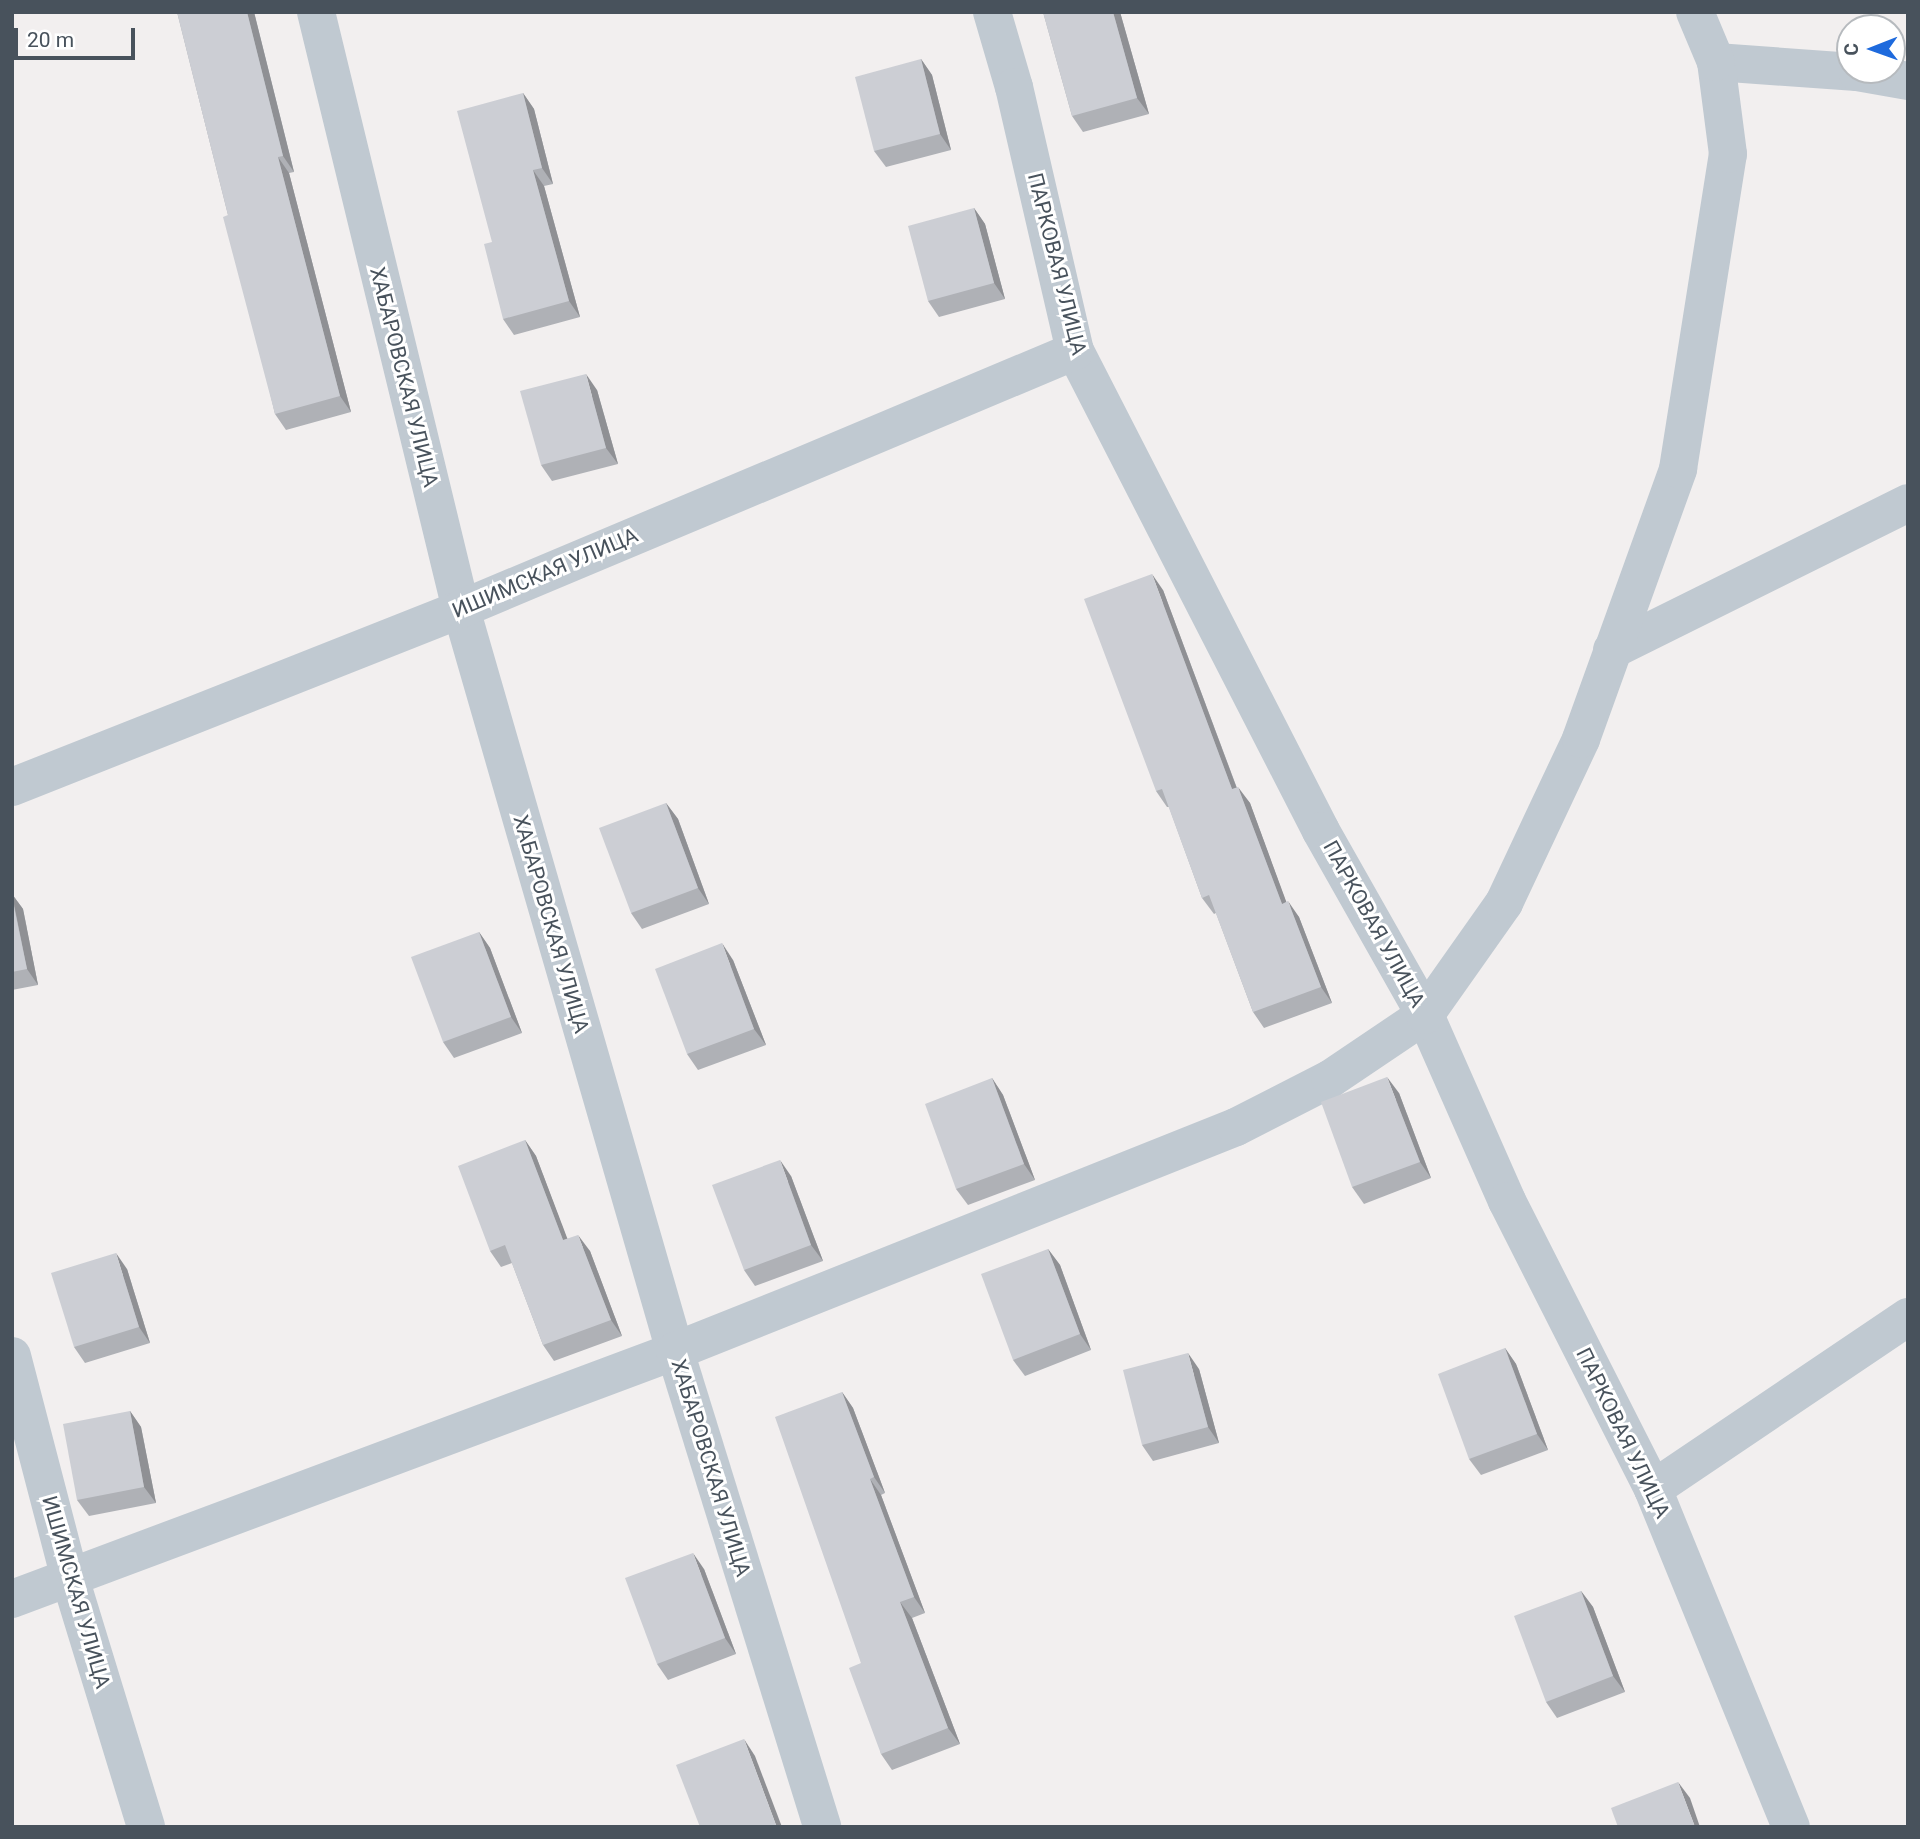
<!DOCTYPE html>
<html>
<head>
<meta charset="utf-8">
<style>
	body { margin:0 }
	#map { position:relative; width:1920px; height:1839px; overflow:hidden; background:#f2efef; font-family:Roboto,sans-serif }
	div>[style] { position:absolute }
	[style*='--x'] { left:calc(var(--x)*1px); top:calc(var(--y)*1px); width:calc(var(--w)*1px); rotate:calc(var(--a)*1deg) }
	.minor>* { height:38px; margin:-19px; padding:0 19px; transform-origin:19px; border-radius:19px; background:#c0c9d1 }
	.wall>* { inset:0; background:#afb1b6 }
	.shaded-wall>* { inset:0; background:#8f9094 }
	.building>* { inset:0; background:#ccced4 }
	span { translate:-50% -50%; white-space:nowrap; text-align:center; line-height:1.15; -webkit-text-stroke:6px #fff; paint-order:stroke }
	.street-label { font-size:21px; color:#48525c }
	.frame { position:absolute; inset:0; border:14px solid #48525c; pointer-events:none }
	.north { position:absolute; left:1836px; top:14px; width:70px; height:70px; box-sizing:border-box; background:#fff; border:2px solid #b6babe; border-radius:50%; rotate:269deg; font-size:19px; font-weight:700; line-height:28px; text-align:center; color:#48525c }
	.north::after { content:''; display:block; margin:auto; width:24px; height:32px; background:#1e6add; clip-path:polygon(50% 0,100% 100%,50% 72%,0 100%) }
	.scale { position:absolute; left:14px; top:28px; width:121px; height:32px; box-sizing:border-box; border:4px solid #48525c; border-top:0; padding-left:9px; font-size:21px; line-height:24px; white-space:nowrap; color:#48525c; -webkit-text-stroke:5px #fff; paint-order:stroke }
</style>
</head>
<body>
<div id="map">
	<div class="minor">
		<i style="--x:316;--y:12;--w:614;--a:76.35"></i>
		<i style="--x:461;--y:609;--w:772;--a:73.91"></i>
		<i style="--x:675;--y:1351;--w:498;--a:72.8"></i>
		<i style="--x:992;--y:12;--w:78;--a:73.7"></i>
		<i style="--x:1014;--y:87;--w:271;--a:77"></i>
		<i style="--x:1075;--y:351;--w:539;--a:62.86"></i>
		<i style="--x:1321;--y:831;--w:211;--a:60.5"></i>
		<i style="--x:1425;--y:1015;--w:203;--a:66.2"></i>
		<i style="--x:1507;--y:1201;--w:323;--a:63.1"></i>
		<i style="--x:1653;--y:1489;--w:365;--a:67.8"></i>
		<i style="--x:1716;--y:62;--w:141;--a:4.1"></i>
		<i style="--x:1857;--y:72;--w:52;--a:10"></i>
		<i style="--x:1612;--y:650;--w:330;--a:-26.4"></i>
		<i style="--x:12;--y:787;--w:483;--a:-21.6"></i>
		<i style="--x:461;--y:609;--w:666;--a:-22.79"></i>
		<i style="--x:12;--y:1356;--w:229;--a:75.4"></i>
		<i style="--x:70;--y:1578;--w:260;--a:73"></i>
		<i style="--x:1653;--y:1489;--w:308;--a:-34"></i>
		<i style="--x:12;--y:1599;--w:708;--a:-20.51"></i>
		<i style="--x:675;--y:1351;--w:604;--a:-21.77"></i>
		<i style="--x:1236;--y:1127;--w:106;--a:-27.1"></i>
		<i style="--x:1330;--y:1079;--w:115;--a:-34"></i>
		<i style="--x:1425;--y:1015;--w:137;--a:-54.8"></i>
		<i style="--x:1504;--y:903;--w:181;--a:-64.8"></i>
		<i style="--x:1581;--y:739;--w:287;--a:-70.2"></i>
		<i style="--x:1678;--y:469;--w:319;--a:-81"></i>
		<i style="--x:1728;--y:154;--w:93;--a:-97.4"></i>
		<i style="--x:1716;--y:62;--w:54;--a:-112.8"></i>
	</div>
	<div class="wall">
		<i style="clip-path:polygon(177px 12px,254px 12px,294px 172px,289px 173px,351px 412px,286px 430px,275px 414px,228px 215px)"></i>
		<i style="clip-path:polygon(1043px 12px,1120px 12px,1149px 114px,1083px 132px,1072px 116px)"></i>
		<i style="clip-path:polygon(921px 59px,932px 75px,951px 150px,886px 167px,874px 151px)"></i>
		<i style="clip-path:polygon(523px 93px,534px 109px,553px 184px,544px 186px,580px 317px,514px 335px,503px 319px)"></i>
		<i style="clip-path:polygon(974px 208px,985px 224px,1005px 299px,939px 317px,928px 301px)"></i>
		<i style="clip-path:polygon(597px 390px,618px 464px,552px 481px,541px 465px)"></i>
		<i style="clip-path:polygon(1163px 590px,1237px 788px,1250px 803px,1286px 902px,1299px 917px,1332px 1003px,1264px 1028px,1253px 1012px,1216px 913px,1214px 914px,1202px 898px,1169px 807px,1167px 807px,1156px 791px)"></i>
		<i style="clip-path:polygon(666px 803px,678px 819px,709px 904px,642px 929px,631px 913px)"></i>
		<i style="clip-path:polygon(12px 894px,23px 909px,38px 985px,12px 990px)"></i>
		<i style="clip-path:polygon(479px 932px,490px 948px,522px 1033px,454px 1058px,443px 1042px)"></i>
		<i style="clip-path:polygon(733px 960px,766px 1045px,698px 1070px,687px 1054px)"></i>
		<i style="clip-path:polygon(992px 1078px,1003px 1095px,1035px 1180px,968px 1205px,956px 1189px)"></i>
		<i style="clip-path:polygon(1399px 1093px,1431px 1178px,1364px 1204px,1352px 1187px)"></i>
		<i style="clip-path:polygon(525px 1140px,536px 1156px,567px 1239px,590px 1251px,622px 1336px,554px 1361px,543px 1345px,512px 1263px,501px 1267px,490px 1251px)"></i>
		<i style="clip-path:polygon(791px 1176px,823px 1261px,755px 1286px,744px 1270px)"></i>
		<i style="clip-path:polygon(1048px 1249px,1060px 1265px,1091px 1350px,1025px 1376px,1013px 1360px)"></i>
		<i style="clip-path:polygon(127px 1269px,150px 1343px,85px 1363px,74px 1347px)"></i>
		<i style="clip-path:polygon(1505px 1348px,1516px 1364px,1548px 1450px,1481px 1475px,1469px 1459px)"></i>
		<i style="clip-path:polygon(1199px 1369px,1219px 1443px,1153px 1461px,1142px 1445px)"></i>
		<i style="clip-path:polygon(842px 1392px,853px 1408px,885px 1493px,881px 1495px,925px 1613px,912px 1618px,960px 1744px,892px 1770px,881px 1754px,861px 1663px)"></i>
		<i style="clip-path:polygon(130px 1411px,141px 1427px,156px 1503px,89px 1516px,77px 1500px)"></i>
		<i style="clip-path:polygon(704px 1569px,736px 1654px,668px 1680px,657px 1664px)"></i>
		<i style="clip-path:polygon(1581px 1591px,1593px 1607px,1625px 1692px,1557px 1718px,1546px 1702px)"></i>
	</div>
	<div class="shaded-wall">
		<i style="clip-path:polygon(247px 12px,254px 12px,294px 172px,283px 156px)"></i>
		<i style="clip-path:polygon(1113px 12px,1120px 12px,1149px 114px,1137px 98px)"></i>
		<i style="clip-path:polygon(921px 59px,932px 75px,951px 150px,940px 134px)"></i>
		<i style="clip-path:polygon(523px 93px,534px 109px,553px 184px,542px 168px)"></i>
		<i style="clip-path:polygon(278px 157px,289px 173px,351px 412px,340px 396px)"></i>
		<i style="clip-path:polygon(533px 170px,544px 186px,580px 317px,569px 301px)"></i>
		<i style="clip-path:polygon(974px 208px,985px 224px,1005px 299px,994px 283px)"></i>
		<i style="clip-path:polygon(586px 374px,597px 390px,618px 464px,606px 448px)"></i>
		<i style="clip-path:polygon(1152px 574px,1163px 590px,1243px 805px,1232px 789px)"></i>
		<i style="clip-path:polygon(1238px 787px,1250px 803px,1293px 920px,1282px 904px)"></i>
		<i style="clip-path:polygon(666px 803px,678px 819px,709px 904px,698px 888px)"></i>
		<i style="clip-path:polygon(12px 894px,23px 909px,38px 985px,27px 969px)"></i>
		<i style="clip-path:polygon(1288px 901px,1299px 917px,1332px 1003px,1321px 987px)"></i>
		<i style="clip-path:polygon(479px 932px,490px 948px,522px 1033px,511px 1017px)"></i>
		<i style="clip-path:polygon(722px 943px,733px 960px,766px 1045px,754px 1029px)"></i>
		<i style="clip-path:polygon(1387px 1077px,1399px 1093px,1431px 1178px,1420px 1162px)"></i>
		<i style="clip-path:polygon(992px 1078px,1003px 1095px,1035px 1180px,1024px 1164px)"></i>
		<i style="clip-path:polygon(525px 1140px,536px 1156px,574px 1256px,563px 1240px)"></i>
		<i style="clip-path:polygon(780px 1160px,791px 1176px,823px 1261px,811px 1245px)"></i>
		<i style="clip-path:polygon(578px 1235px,590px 1251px,622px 1336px,611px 1320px)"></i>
		<i style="clip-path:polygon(1048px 1249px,1060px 1265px,1091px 1350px,1080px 1334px)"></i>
		<i style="clip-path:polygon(116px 1253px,127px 1269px,150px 1343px,139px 1327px)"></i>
		<i style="clip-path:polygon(1505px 1348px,1516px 1364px,1548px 1450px,1537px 1434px)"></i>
		<i style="clip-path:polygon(1188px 1353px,1199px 1369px,1219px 1443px,1208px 1427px)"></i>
		<i style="clip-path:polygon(842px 1392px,853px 1408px,885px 1493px,874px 1477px)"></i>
		<i style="clip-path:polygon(130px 1411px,141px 1427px,156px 1503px,144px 1487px)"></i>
		<i style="clip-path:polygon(870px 1479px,881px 1495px,925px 1613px,914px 1597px)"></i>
		<i style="clip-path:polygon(693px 1553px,704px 1569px,736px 1654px,725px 1638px)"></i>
		<i style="clip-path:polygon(1581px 1591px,1593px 1607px,1625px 1692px,1613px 1676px)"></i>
		<i style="clip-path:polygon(900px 1602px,912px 1618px,960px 1744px,948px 1728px)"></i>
		<i style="clip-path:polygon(744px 1739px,755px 1756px,782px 1827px,778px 1827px,776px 1825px)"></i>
		<i style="clip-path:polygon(1678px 1782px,1690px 1798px,1700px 1827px,1695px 1827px)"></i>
	</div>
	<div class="building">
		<i style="clip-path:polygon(177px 12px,247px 12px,283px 156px,278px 157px,340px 396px,275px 414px,223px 217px,228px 215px)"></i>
		<i style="clip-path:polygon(1043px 12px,1113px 12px,1137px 98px,1072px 116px)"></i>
		<i style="clip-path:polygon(921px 59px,940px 134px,874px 151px,855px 77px)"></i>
		<i style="clip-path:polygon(523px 93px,542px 168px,533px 170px,569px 301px,503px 319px,484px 244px,492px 242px,457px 111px)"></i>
		<i style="clip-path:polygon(974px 208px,994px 283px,928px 301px,908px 226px)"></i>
		<i style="clip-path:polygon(586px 374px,606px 448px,541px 465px,520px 391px)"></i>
		<i style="clip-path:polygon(1152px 574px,1232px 789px,1238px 787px,1282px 904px,1288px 901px,1321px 987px,1253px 1012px,1209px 895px,1202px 898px,1162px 789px,1156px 791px,1084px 599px)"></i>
		<i style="clip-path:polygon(666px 803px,698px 888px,631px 913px,599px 828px)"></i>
		<i style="clip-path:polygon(12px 897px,27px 969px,12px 972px)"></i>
		<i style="clip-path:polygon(479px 932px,511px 1017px,443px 1042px,411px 957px)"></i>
		<i style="clip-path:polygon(722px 943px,754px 1029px,687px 1054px,655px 969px)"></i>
		<i style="clip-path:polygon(1387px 1077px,1420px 1162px,1352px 1187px,1321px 1102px)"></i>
		<i style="clip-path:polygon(992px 1078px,1024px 1164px,956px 1189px,925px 1104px)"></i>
		<i style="clip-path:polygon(525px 1140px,563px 1240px,578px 1235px,611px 1320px,543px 1345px,505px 1245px,490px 1251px,458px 1166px)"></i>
		<i style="clip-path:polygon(780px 1160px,811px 1245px,744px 1270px,712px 1185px)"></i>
		<i style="clip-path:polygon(1048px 1249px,1080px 1334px,1013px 1360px,981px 1274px)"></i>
		<i style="clip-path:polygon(116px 1253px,139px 1327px,74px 1347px,51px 1273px)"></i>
		<i style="clip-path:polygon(1505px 1348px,1537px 1434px,1469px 1459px,1438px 1374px)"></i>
		<i style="clip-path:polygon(1188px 1353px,1208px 1427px,1142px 1445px,1123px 1370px)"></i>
		<i style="clip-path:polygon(842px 1392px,874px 1477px,870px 1479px,914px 1597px,900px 1602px,948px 1728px,881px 1754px,849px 1668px,861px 1663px,775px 1417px)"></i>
		<i style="clip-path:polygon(130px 1411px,144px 1487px,77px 1500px,63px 1424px)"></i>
		<i style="clip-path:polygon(693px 1553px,725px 1638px,657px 1664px,625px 1578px)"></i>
		<i style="clip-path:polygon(1581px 1591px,1613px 1676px,1546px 1702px,1514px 1616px)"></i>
		<i style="clip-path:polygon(744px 1739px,776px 1825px,772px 1827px,700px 1827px,676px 1765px)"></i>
		<i style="clip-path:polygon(1678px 1782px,1695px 1827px,1618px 1827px,1611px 1808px)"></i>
	</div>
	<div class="street-label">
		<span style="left:1057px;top:264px;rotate:76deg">ПАРКОВАЯ УЛИЦА</span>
		<span style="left:404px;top:377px;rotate:76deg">ХАБАРОВСКАЯ УЛИЦА</span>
		<span style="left:545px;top:573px;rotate:-23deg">ИШИМСКАЯ УЛИЦА</span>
		<span style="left:551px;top:924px;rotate:74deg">ХАБАРОВСКАЯ УЛИЦА</span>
		<span style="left:1374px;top:924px;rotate:61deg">ПАРКОВАЯ УЛИЦА</span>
		<span style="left:1623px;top:1433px;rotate:64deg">ПАРКОВАЯ УЛИЦА</span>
		<span style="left:711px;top:1468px;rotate:73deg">ХАБАРОВСКАЯ УЛИЦА</span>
		<span style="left:76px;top:1592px;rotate:74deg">ИШИМСКАЯ УЛИЦА</span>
	</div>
	<div class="frame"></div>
	<div class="north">С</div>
	<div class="scale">20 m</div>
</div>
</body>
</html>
